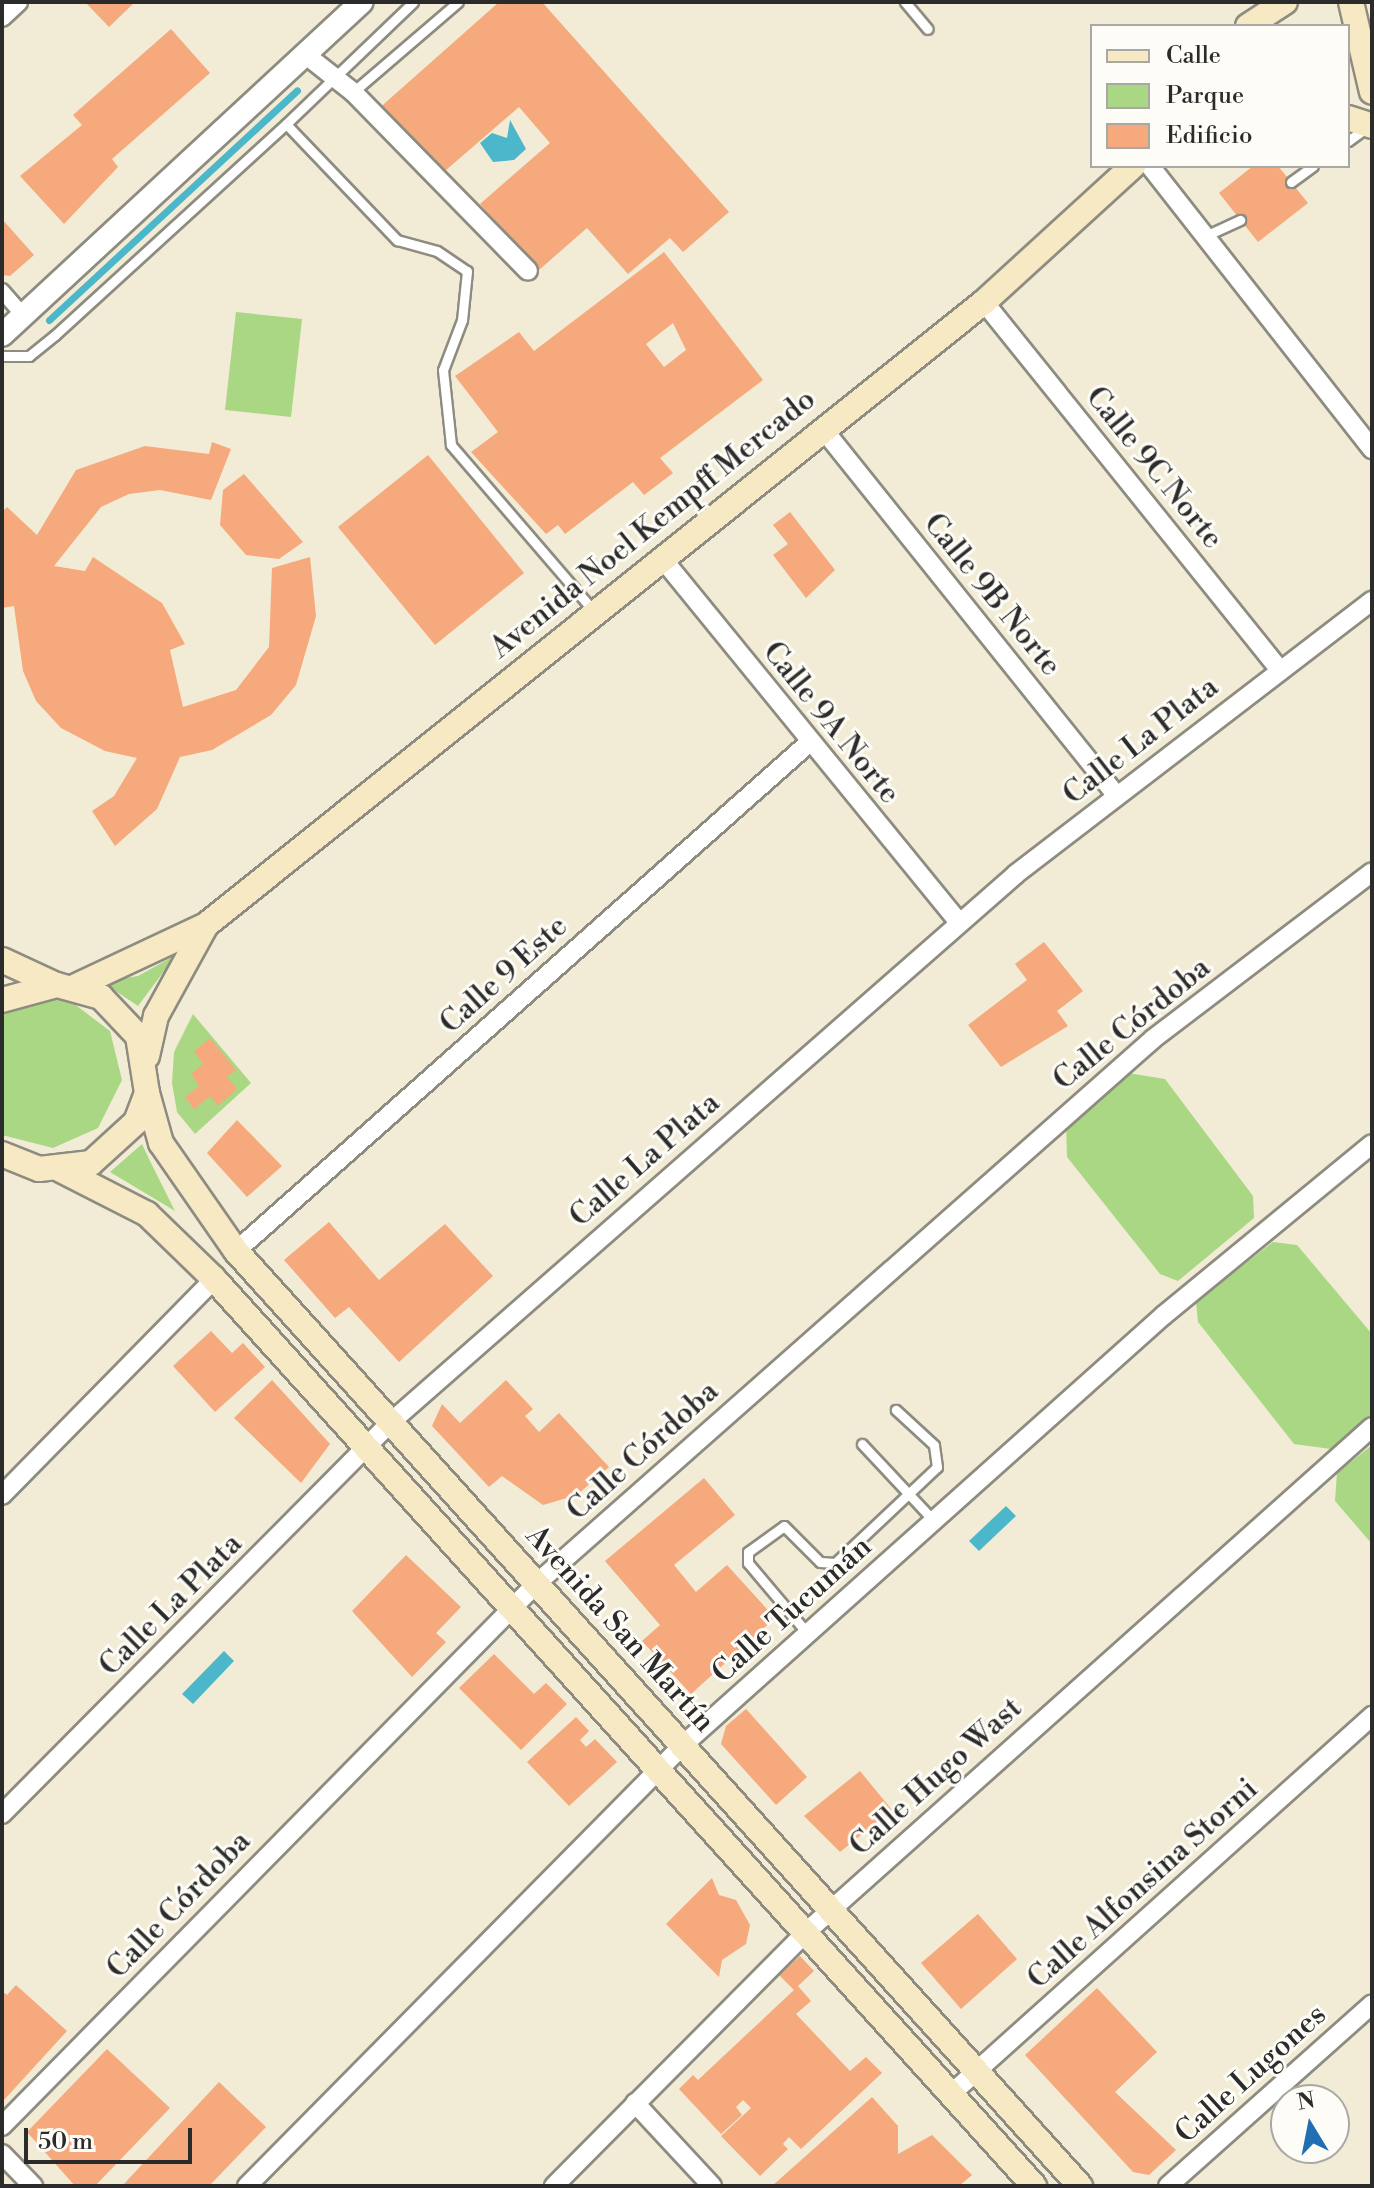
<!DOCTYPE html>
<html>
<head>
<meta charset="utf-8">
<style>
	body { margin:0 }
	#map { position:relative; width:1374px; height:2188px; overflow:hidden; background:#f2ecd6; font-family:"Libre Bodoni",serif }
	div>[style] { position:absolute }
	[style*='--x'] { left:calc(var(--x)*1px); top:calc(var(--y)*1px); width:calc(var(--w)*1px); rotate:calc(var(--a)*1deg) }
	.green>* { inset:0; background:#a9d784 }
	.water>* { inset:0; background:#4cb6ca }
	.stream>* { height:7px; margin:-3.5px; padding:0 3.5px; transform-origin:3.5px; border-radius:3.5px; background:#4cb6ca }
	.building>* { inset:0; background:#f5a97d }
	.roads { filter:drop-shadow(2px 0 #8e8c80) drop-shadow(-2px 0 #8e8c80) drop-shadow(0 2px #8e8c80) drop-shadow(0 -2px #8e8c80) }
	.service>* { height:9px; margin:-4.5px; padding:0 4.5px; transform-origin:4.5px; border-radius:4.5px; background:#fff }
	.pedestrian>* { height:14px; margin:-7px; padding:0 7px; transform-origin:7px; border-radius:7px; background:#fff }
	.minor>* { height:18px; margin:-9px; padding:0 9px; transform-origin:9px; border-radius:9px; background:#fff }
	.tertiary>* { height:22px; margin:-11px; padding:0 11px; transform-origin:11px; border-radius:11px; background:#fff }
	.secondary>* { height:24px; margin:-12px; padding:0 12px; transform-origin:12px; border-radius:12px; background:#f7e9c3 }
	span { translate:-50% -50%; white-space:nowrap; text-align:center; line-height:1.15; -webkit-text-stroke:6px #fdfcf7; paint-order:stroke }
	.street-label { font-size:30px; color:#2b2b2b }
	.frame { position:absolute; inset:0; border:4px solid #2b2b2b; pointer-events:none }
	.legend { position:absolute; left:1090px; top:24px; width:260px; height:144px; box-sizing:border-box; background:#fdfcf7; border:2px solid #a9a8a5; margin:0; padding:10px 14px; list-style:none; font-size:24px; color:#2b2b2b }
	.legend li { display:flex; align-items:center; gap:16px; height:40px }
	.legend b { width:40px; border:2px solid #a9a8a5 }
	.north { position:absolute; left:1270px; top:2084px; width:80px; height:80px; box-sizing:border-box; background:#fdfcf7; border:2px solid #a9a8a5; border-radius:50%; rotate:350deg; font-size:22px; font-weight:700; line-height:32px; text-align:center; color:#2b2b2b }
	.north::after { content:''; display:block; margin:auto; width:28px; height:36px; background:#1f6fb2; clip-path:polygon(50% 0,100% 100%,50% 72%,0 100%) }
	.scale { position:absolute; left:24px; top:2128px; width:168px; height:36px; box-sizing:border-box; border:4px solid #2b2b2b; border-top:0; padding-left:10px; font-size:24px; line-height:28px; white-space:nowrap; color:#2b2b2b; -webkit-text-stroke:6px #fdfcf7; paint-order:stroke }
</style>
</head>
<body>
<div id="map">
	<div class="green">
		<i style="clip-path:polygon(236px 312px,302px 319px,291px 417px,225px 410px)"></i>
		<i style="clip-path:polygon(176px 955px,138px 1006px,102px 982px,138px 976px)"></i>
		<i style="clip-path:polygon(44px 997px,69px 1000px,110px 1031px,122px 1080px,98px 1128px,53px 1148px,2px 1135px,2px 1012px)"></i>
		<i style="clip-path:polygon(193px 1014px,251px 1083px,195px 1134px,177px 1112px,172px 1083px,174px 1052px)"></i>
		<i style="clip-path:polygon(1128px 1073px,1165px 1079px,1253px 1196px,1254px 1218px,1178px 1281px,1160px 1274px,1067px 1157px,1066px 1124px)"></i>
		<i style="clip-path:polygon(142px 1144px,150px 1161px,175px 1211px,110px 1172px)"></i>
		<i style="clip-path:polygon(1273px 1242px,1297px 1245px,1372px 1334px,1372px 1417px,1331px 1449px,1294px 1444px,1198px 1322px,1196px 1302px)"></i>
		<i style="clip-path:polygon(1372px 1445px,1372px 1544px,1335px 1501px,1337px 1473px)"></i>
	</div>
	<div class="water">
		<i style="clip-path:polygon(510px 120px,526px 149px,514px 160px,493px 162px,480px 143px,492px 133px,507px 138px)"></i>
		<i style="clip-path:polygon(1006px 1506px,1016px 1516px,979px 1551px,969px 1541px)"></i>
		<i style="clip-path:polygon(224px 1651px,234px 1661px,193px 1704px,182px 1694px)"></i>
	</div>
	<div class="stream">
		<i style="--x:49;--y:320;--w:338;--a:-42.8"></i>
	</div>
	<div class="building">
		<i style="clip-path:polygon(85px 2px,135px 2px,109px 27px)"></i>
		<i style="clip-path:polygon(499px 2px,542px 2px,729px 212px,683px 252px,670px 238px,628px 274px,587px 228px,539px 270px,480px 204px,550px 143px,519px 107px,438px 177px,376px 111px)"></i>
		<i style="clip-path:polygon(171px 29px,210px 73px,112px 159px,118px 167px,64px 224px,20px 176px,82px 125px,73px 115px)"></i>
		<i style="clip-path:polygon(1253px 166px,1278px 166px,1308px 203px,1258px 242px,1219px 193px)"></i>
		<i style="clip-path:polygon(2px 219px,34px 255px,10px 276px,2px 275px)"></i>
		<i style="clip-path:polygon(evenodd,664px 252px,763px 380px,660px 458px,673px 473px,644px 495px,633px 482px,565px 534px,558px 525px,546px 534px,471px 452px,498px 432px,455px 376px,519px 332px,534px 351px,664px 252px,673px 323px,686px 350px,664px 367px,646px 344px,673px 323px)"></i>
		<i style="clip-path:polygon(212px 442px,231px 449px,211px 500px,160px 490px,129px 494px,101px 507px,54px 566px,85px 571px,93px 557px,162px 603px,185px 644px,170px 650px,183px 707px,236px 690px,269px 647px,272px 568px,310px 557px,316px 616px,296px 685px,271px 715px,212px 750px,180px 757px,157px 809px,115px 846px,92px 811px,114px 796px,137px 758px,105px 751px,61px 728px,36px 701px,23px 671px,14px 606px,2px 608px,2px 512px,7px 507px,37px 535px,76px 470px,145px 446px,209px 454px)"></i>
		<i style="clip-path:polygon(428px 455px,524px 573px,435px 645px,338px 527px)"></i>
		<i style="clip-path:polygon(244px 474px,303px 542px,279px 559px,246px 555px,220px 525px,223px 490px)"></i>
		<i style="clip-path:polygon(790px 512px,835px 570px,806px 598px,773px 555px,788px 544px,773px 525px)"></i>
		<i style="clip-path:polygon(1044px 942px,1083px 991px,1057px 1011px,1068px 1026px,1001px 1067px,968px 1025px,1027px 980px,1015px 964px)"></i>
		<i style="clip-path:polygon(210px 1038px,236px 1070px,227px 1077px,237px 1089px,218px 1106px,210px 1096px,194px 1109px,185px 1097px,199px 1086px,191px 1074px,203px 1064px,194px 1051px)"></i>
		<i style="clip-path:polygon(237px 1120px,282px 1166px,247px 1197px,207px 1153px)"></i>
		<i style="clip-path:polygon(329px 1222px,379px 1280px,445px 1224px,493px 1276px,399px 1362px,349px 1307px,335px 1318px,284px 1260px)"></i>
		<i style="clip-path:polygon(211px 1331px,232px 1353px,243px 1343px,265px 1367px,215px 1412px,173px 1366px)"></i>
		<i style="clip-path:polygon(272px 1380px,330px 1444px,301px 1483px,234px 1418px)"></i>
		<i style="clip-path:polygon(506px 1380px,533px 1409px,525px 1416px,539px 1432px,559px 1413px,609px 1467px,577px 1495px,543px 1505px,502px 1476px,489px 1487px,432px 1426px,442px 1404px,460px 1423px)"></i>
		<i style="clip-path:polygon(704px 1478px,735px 1515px,674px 1565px,696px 1592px,727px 1565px,775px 1618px,691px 1694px,642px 1641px,660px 1625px,605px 1561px)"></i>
		<i style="clip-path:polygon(406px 1555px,461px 1607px,436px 1633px,446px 1642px,412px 1677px,352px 1611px)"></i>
		<i style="clip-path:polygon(494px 1654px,534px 1694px,546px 1683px,567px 1704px,521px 1750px,459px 1688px)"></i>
		<i style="clip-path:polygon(746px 1709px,807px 1777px,776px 1805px,721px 1744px,726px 1726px)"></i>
		<i style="clip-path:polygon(576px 1717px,589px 1731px,580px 1740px,586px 1747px,595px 1739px,617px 1762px,569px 1806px,527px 1762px)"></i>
		<i style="clip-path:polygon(860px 1771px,892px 1810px,840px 1852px,804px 1816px)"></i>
		<i style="clip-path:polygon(712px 1878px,719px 1895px,736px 1900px,750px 1925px,746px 1944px,722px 1960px,719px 1977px,666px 1924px)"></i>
		<i style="clip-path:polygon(978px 1914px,1017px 1959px,961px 2009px,921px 1963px)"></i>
		<i style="clip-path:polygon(800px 1956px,814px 1971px,798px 1986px,811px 2001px,796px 2014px,850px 2071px,866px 2057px,882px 2073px,801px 2149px,789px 2137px,783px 2144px,788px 2149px,760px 2176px,721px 2136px,751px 2108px,743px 2100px,736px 2107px,742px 2115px,721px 2134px,679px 2089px,693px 2075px,698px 2080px,794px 1990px,779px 1975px)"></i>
		<i style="clip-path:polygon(16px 1985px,67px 2031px,4px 2100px,2px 1991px,7px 1995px)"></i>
		<i style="clip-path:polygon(1097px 1988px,1157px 2052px,1115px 2092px,1176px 2150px,1149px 2175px,1133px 2172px,1025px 2055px)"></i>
		<i style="clip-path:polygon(107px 2049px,170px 2108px,95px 2186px,75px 2186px,27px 2132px)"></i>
		<i style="clip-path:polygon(219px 2082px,266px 2127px,209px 2186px,122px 2186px)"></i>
		<i style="clip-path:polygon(872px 2097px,898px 2126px,898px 2154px,932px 2135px,972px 2175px,959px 2186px,772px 2186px)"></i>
	</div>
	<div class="roads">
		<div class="service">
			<i style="--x:905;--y:2;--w:35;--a:50"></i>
			<i style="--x:353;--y:92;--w:138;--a:-40.6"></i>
			<i style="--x:286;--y:124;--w:176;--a:-43.8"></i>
			<i style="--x:1348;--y:141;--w:24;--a:-36"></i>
			<i style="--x:1291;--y:182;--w:27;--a:-36"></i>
			<i style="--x:1203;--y:237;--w:41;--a:-24.7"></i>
			<i style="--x:2;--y:356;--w:27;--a:0"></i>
			<i style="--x:29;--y:356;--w:33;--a:-39"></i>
			<i style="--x:55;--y:335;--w:313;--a:-42.4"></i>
			<i style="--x:286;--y:124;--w:161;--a:46.3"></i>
			<i style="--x:397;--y:240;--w:41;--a:15.4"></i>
			<i style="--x:437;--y:251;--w:36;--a:34"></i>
			<i style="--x:467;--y:271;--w:49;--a:95.8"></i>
			<i style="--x:462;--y:320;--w:53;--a:110.8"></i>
			<i style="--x:443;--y:370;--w:75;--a:83.9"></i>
			<i style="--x:451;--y:445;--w:219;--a:49.3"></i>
			<i style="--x:862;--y:1444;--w:105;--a:46.9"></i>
			<i style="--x:808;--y:1634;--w:93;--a:-130.2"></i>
			<i style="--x:748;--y:1563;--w:11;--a:-90"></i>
			<i style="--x:748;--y:1552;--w:44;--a:-35.8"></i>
			<i style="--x:784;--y:1526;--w:51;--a:45"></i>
			<i style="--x:820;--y:1562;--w:15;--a:4"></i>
			<i style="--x:835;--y:1563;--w:140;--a:-43.3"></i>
			<i style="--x:937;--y:1467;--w:22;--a:-98"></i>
			<i style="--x:934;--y:1445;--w:52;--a:-137.4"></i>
		</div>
		<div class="pedestrian">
			<i style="--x:2;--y:291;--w:32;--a:49"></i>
		</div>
		<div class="minor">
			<i style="--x:2;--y:17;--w:22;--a:-43"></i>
			<i style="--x:306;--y:55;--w:60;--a:38.2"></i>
			<i style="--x:353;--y:92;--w:250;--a:45.6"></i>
			<i style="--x:1150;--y:166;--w:360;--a:51.9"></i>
			<i style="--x:984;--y:302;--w:472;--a:51.2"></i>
			<i style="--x:823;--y:429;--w:469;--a:51.3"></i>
			<i style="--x:661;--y:557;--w:472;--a:50.8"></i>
			<i style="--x:236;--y:1251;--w:767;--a:-41.57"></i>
			<i style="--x:2;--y:1495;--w:303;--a:-45.5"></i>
			<i style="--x:2;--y:1814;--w:552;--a:-45.22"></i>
			<i style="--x:391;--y:1422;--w:831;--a:-41.24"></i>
			<i style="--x:1016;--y:874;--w:449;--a:-37.5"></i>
			<i style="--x:951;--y:2094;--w:566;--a:-41.92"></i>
			<i style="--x:635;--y:2103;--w:113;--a:47.1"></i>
			<i style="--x:2;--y:2126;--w:761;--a:-45.43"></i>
			<i style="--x:536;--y:1584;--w:823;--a:-41.45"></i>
			<i style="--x:1153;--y:1039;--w:275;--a:-37.3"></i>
			<i style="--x:2;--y:2154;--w:45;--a:45.9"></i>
			<i style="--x:247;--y:2186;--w:620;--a:-45.33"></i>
			<i style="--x:683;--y:1745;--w:645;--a:-41.8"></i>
			<i style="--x:1164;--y:1315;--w:269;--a:-39.4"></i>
			<i style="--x:554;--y:2186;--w:355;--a:-45.2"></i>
			<i style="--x:804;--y:1934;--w:761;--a:-41.75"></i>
			<i style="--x:1168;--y:2186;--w:273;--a:-41.7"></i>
		</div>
		<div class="tertiary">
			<i style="--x:2;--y:335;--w:490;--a:-42.8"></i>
		</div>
		<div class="secondary">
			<i style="--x:1351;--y:2;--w:92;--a:76.9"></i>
			<i style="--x:1248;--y:26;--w:44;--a:-33"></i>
			<i style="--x:1348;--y:118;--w:25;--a:18"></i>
			<i style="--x:2;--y:960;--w:57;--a:24.8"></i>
			<i style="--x:76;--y:986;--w:144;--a:-25.1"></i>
			<i style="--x:206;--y:925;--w:997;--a:-38.69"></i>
			<i style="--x:984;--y:302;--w:202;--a:-42.4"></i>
			<i style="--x:2;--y:1000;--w:57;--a:-15.3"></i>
			<i style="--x:57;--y:985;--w:46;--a:15.3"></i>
			<i style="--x:101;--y:997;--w:54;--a:46.5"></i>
			<i style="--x:138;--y:1036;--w:58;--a:81"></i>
			<i style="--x:147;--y:1093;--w:31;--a:111"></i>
			<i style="--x:136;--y:1122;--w:61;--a:137.7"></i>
			<i style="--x:91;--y:1163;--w:52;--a:173.4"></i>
			<i style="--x:39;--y:1169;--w:40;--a:-158"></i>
			<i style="--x:147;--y:1056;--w:41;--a:-77.3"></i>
			<i style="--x:156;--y:1016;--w:102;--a:-61.2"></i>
			<i style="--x:147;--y:1093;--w:52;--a:74.4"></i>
			<i style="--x:161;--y:1143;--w:131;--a:55.2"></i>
			<i style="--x:236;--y:1251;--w:1260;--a:47.93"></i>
			<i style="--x:61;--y:1170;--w:97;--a:27.1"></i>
			<i style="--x:147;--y:1214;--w:93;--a:44.1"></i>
			<i style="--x:214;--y:1279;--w:1223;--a:47.88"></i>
		</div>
	</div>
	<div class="street-label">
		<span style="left:1154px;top:468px;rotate:51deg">Calle 9C Norte</span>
		<span style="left:653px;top:524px;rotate:-39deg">Avenida Noel Kempff Mercado</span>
		<span style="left:992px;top:595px;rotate:51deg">Calle 9B Norte</span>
		<span style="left:831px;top:723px;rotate:51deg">Calle 9A Norte</span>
		<span style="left:1141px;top:741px;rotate:-38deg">Calle La Plata</span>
		<span style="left:504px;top:975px;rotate:-42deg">Calle 9 Este</span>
		<span style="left:1132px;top:1024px;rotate:-39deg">Calle Córdoba</span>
		<span style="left:645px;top:1160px;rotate:-41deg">Calle La Plata</span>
		<span style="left:643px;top:1451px;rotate:-42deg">Calle Córdoba</span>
		<span style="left:171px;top:1605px;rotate:-45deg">Calle La Plata</span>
		<span style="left:792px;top:1610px;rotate:-42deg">Calle Tucumán</span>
		<span style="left:620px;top:1629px;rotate:48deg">Avenida San Martín</span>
		<span style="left:936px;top:1777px;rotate:-42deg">Calle Hugo Wast</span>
		<span style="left:1143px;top:1884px;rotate:-42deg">Calle Alfonsina Storni</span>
		<span style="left:179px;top:1905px;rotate:-46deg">Calle Córdoba</span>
		<span style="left:1251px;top:2074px;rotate:-42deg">Calle Lugones</span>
	</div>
	<div class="frame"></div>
	<ul class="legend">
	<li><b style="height:10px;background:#f7e9c3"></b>Calle</li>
	<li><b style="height:22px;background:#a9d784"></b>Parque</li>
	<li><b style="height:22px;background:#f5a97d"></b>Edificio</li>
	</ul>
	<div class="north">N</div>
	<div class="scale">50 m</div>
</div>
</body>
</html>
